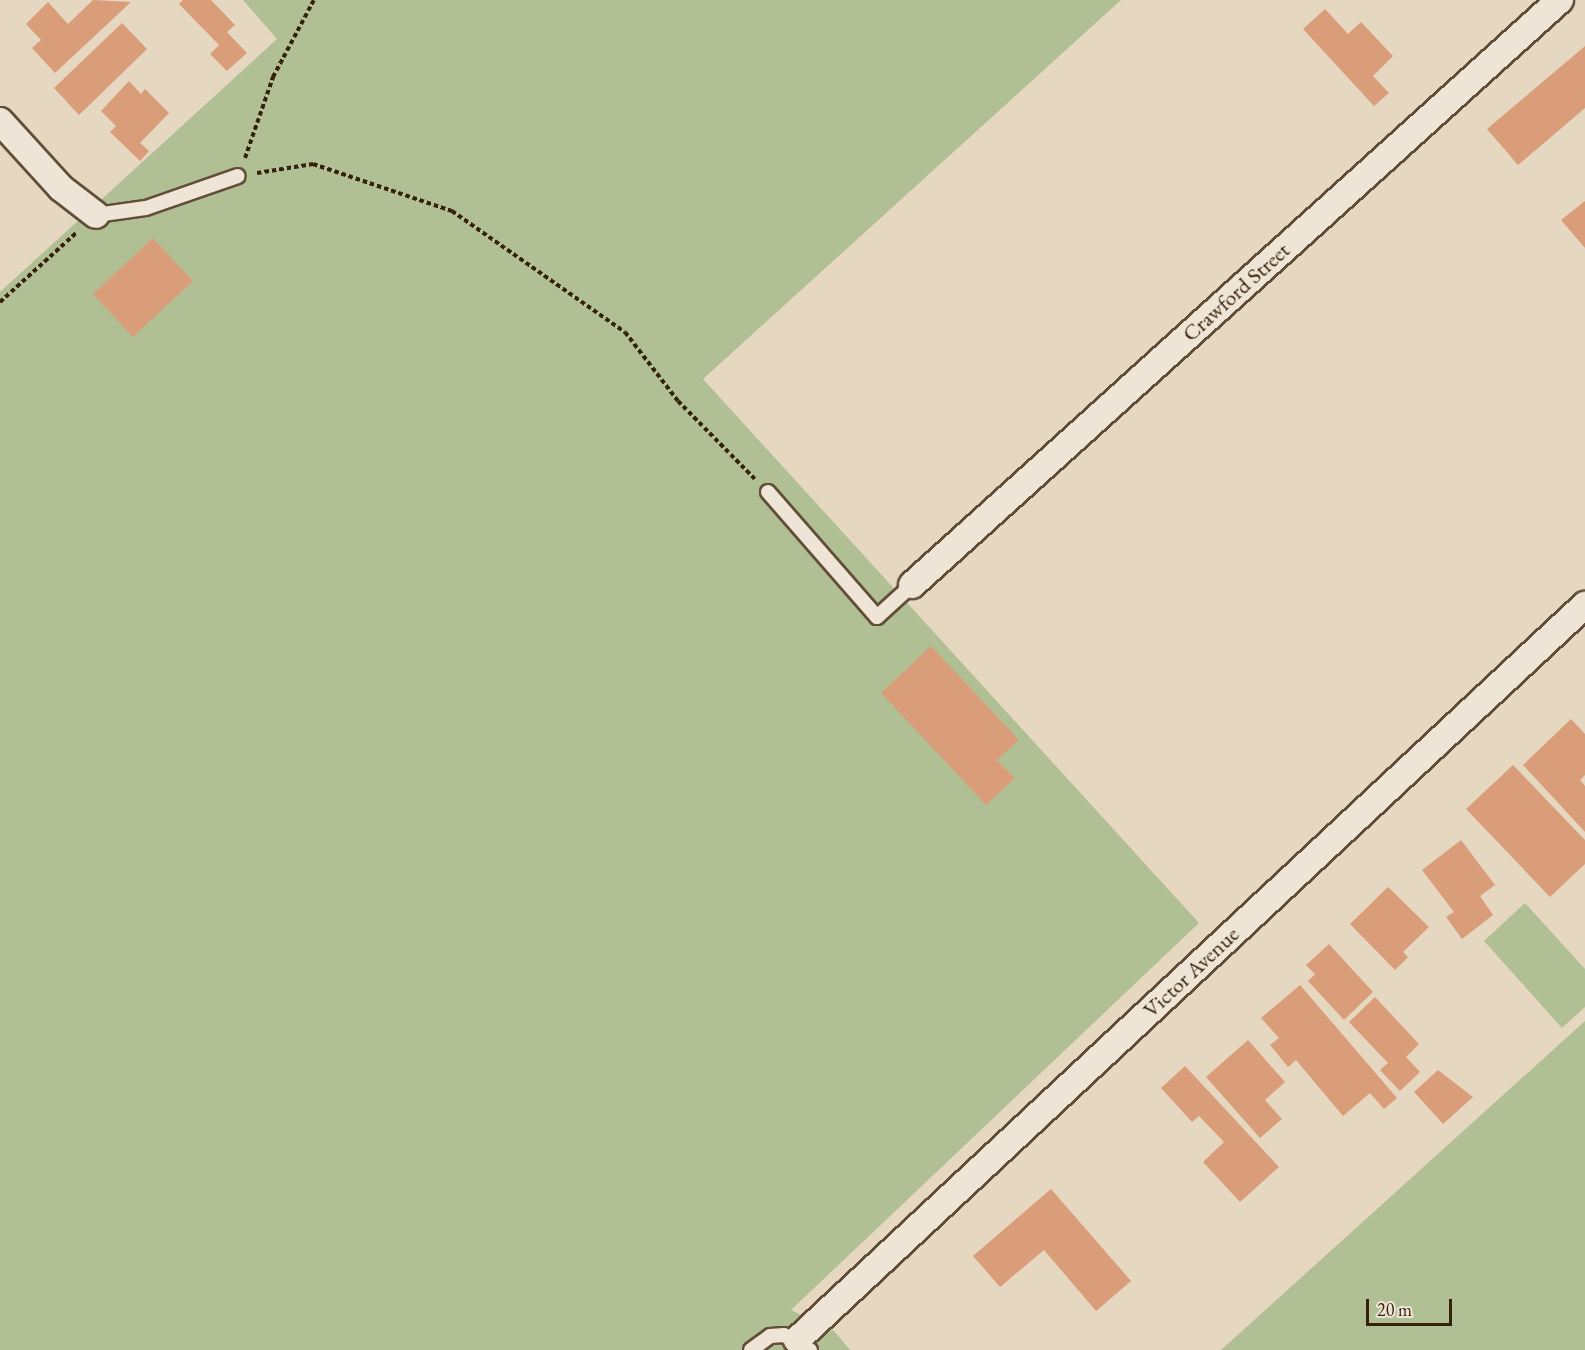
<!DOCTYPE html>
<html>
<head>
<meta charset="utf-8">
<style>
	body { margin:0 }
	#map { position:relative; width:1585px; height:1350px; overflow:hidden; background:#e6d7c0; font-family:"EB Garamond",serif }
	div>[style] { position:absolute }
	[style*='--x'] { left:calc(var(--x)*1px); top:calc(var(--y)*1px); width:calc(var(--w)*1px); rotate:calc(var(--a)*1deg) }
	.green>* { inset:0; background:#b1bf95 }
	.building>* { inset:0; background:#da9d79 }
	.path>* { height:4px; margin-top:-2px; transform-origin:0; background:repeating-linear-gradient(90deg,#36210b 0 4.5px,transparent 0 7.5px) }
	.roads { filter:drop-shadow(2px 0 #624e38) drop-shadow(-2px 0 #624e38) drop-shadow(0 2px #624e38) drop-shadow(0 -2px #624e38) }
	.lane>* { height:14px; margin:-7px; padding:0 7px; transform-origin:7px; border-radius:7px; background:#efe5d6 }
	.street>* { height:26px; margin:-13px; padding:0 13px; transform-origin:13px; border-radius:13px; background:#efe5d6 }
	span { translate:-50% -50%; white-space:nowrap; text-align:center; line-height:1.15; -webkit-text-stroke:4.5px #efe5d6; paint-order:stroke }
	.street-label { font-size:22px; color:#36210b }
	.scale { position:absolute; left:1366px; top:1299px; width:86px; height:27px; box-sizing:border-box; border:3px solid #36210b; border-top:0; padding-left:8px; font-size:18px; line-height:21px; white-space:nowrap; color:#36210b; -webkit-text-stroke:4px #efe5d6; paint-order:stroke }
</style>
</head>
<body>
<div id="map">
	<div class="green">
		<i style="clip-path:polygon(243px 0,1121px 0,703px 379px,1199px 923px,791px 1310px,834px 1331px,850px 1350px,0 1350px,0 292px,277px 39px)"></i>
		<i style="clip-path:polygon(1525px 903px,1585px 969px,1585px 1007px,1562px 1028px,1484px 941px)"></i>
		<i style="clip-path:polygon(1585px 1021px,1585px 1350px,1221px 1350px)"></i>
	</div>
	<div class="building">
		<i style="clip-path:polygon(93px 0,131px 2px,55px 73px,32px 48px,41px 40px,26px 24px,48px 2px,68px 24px)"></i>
		<i style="clip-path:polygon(183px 0,211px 0,235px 25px,227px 32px,247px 53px,227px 71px,210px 54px,219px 45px,179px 4px)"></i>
		<i style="clip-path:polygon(1325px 9px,1348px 34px,1361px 22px,1393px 56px,1373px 76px,1389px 93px,1374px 106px,1303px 29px)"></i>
		<i style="clip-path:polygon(122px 23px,147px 49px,79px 115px,54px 88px)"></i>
		<i style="clip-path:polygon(1585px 46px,1585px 108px,1518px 165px,1487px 129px)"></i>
		<i style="clip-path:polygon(129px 81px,141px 94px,145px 89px,169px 113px,140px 143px,149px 151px,140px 161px,110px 132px,116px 126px,101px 111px)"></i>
		<i style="clip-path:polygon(1585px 201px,1585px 248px,1561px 220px)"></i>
		<i style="clip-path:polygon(153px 238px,193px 281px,133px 337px,93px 294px)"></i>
		<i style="clip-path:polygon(931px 646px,1019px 740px,997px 760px,1015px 778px,986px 805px,881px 693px)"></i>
		<i style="clip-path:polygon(1571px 719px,1585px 734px,1585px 775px,1580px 780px,1585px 786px,1585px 832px,1523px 765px)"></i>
		<i style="clip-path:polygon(1513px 765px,1585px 840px,1585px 864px,1550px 897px,1466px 809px)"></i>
		<i style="clip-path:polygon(1461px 840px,1495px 885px,1480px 896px,1493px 915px,1462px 939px,1446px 917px,1454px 912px,1422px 870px)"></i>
		<i style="clip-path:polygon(1388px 887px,1429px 927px,1403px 952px,1408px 957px,1395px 970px,1350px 924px)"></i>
		<i style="clip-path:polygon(1329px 944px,1373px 992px,1344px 1020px,1308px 981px,1315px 974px,1306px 965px)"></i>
		<i style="clip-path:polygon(1300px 985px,1397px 1098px,1384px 1109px,1370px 1093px,1343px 1116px,1296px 1060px,1288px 1067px,1270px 1045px,1279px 1038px,1261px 1018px)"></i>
		<i style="clip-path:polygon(1375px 997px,1419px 1044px,1406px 1057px,1420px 1072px,1400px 1091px,1380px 1070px,1388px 1063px,1349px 1022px)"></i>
		<i style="clip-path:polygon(1248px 1040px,1285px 1082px,1265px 1100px,1282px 1119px,1260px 1138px,1206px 1077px)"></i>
		<i style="clip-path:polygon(1185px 1066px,1279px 1167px,1240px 1202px,1203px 1162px,1224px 1142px,1199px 1116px,1192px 1122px,1161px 1088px)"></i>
		<i style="clip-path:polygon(1438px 1070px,1473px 1097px,1443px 1124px,1414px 1092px)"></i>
		<i style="clip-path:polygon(1051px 1189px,1131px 1281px,1096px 1311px,1044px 1250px,1000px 1287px,973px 1256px)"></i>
	</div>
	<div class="path">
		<i style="--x:245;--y:158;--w:86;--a:-70.9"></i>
		<i style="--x:273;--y:77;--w:87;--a:-62"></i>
		<i style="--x:257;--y:173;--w:57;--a:-9.1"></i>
		<i style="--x:313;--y:164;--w:147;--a:18.7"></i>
		<i style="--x:452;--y:211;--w:211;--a:35"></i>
		<i style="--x:625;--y:332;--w:87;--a:52.5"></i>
		<i style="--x:678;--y:401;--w:110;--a:45.4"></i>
		<i style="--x:0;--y:302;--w:103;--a:-42.2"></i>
	</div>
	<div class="roads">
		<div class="lane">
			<i style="--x:96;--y:215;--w:50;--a:-8"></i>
			<i style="--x:146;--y:208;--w:97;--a:-19.2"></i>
			<i style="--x:768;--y:492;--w:166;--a:48.9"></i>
			<i style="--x:877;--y:617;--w:47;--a:-42.4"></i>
			<i style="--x:751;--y:1350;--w:24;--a:-36"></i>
			<i style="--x:770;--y:1336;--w:14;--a:-4"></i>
			<i style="--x:784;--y:1335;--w:30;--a:30"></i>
		</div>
		<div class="street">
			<i style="--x:0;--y:121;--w:91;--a:47.7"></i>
			<i style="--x:61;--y:188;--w:44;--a:37.6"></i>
			<i style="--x:912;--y:585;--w:873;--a:-42.08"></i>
			<i style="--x:797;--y:1340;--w:1078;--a:-43.01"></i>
		</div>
	</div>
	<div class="street-label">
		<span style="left:1236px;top:292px;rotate:-42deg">Crawford Street</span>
		<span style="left:1191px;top:972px;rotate:-43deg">Victor Avenue</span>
	</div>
	<div class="scale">20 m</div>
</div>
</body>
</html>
